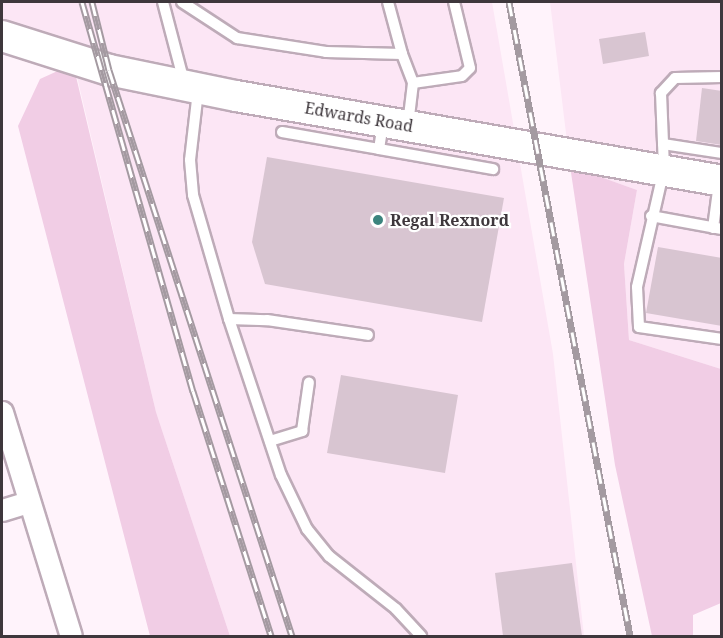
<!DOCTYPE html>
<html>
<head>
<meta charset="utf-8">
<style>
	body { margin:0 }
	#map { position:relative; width:723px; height:638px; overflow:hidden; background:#fff3fb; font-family:"Noto Serif",serif }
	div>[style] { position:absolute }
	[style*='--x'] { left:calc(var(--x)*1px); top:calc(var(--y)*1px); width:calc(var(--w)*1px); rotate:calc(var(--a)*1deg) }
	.built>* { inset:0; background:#fce6f5 }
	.green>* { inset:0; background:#f1cde5 }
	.building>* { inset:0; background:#d8c5d1 }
	.roads { filter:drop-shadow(2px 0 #beabb8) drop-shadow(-2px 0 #beabb8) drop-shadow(0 2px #beabb8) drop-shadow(0 -2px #beabb8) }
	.service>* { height:10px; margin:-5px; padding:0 5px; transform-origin:5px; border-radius:5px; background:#fff }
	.minor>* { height:21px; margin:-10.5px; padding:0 10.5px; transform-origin:10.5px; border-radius:10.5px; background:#fff }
	.secondary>* { height:30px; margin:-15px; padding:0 15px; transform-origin:15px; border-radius:15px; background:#fff }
	.rail>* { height:7px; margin-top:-3.5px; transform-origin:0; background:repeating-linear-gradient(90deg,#fff 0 14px,#a49aa1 0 28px); box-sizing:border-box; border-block:2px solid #a49aa1 }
	.dots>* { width:16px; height:16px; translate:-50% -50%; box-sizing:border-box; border:3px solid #fff; border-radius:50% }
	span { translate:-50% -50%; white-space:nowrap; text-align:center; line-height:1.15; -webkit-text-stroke:4.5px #fff; paint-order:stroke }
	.street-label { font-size:16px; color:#3e373c }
	.poi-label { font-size:16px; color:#3e373c; font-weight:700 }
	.left { translate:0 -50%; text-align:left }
	.frame { position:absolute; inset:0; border:3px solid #3e373c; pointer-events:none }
</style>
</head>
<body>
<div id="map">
	<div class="built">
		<i style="clip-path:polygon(2px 2px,492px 2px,553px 354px,584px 636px,230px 636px,156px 412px,74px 64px,2px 30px)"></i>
		<i style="clip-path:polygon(550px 2px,721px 2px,721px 369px,629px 340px,624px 264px,637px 190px,570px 166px)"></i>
	</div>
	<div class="green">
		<i style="clip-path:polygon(73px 64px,156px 412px,230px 636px,150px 636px,18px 126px,40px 79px)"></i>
		<i style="clip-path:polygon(570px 166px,637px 190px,624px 264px,629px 340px,721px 369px,721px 603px,693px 615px,693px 636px,652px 636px,615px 465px)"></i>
	</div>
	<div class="building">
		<i style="clip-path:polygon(645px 32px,649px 56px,603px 64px,599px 39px)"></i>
		<i style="clip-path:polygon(702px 88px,722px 91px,722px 145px,696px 141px)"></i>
		<i style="clip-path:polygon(267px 157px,504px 198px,482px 322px,265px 284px,252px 242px)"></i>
		<i style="clip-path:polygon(658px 247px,722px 258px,722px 326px,646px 313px)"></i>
		<i style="clip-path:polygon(341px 375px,458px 395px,445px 473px,327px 453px)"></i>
		<i style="clip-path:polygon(572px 563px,582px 636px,503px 636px,495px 573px)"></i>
	</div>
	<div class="roads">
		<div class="service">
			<i style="--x:163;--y:2;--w:83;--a:75.3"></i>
			<i style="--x:182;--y:2;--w:66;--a:33.2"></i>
			<i style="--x:237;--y:38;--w:90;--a:8.9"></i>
			<i style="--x:326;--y:52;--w:76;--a:1.5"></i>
			<i style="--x:402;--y:54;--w:31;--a:69"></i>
			<i style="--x:413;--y:83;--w:42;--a:96.8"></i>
			<i style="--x:388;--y:2;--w:54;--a:74.9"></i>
			<i style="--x:722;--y:77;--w:47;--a:178.8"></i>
			<i style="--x:675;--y:78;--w:21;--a:133"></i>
			<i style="--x:661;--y:93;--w:76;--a:87.7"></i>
			<i style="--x:664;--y:169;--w:121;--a:102.9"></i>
			<i style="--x:637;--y:287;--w:40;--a:87.1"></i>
			<i style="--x:639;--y:327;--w:84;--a:8.2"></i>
			<i style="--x:413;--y:83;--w:49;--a:-8.1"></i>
			<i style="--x:462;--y:76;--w:11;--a:-45"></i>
			<i style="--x:470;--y:68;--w:68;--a:-103.6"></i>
			<i style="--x:198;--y:91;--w:69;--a:96.6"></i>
			<i style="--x:190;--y:160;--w:35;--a:85"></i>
			<i style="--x:193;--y:195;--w:129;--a:73.8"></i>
			<i style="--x:229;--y:319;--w:164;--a:71.6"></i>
			<i style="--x:281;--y:475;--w:60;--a:64.3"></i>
			<i style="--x:307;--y:529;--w:35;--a:51"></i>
			<i style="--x:329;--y:556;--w:85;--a:38.3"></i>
			<i style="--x:396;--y:609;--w:37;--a:47"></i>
			<i style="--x:282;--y:132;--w:98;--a:9.9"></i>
			<i style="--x:379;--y:149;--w:24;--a:-81"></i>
			<i style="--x:663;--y:144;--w:60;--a:8.7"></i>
			<i style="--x:379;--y:149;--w:116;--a:10"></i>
			<i style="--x:651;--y:216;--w:72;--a:10.4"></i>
			<i style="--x:713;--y:228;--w:45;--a:-82.4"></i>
			<i style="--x:229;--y:319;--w:38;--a:2"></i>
			<i style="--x:267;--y:320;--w:102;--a:8.4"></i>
			<i style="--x:270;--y:441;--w:34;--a:-17"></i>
			<i style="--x:302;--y:431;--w:49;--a:-81.9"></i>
		</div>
		<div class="minor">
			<i style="--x:2;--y:412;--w:234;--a:72.9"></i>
			<i style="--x:2;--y:510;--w:28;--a:-17"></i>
		</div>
		<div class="secondary">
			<i style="--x:2;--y:36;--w:112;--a:17.6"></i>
			<i style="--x:109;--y:70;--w:130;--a:11.6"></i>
			<i style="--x:236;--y:96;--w:493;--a:9.9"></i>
		</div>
	</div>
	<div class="rail">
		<i style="--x:82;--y:2;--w:405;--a:74.1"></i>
		<i style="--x:193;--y:391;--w:257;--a:72.3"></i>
		<i style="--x:92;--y:2;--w:70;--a:76"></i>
		<i style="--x:109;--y:70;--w:595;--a:72.08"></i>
		<i style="--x:509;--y:2;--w:645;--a:79.19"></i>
	</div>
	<div class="dots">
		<i style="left:378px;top:220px;background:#3c847e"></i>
	</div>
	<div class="street-label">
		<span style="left:359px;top:117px;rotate:10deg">Edwards Road</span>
	</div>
	<div class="poi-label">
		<span class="left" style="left:390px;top:220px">Regal Rexnord</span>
	</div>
	<div class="frame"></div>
</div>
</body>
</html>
